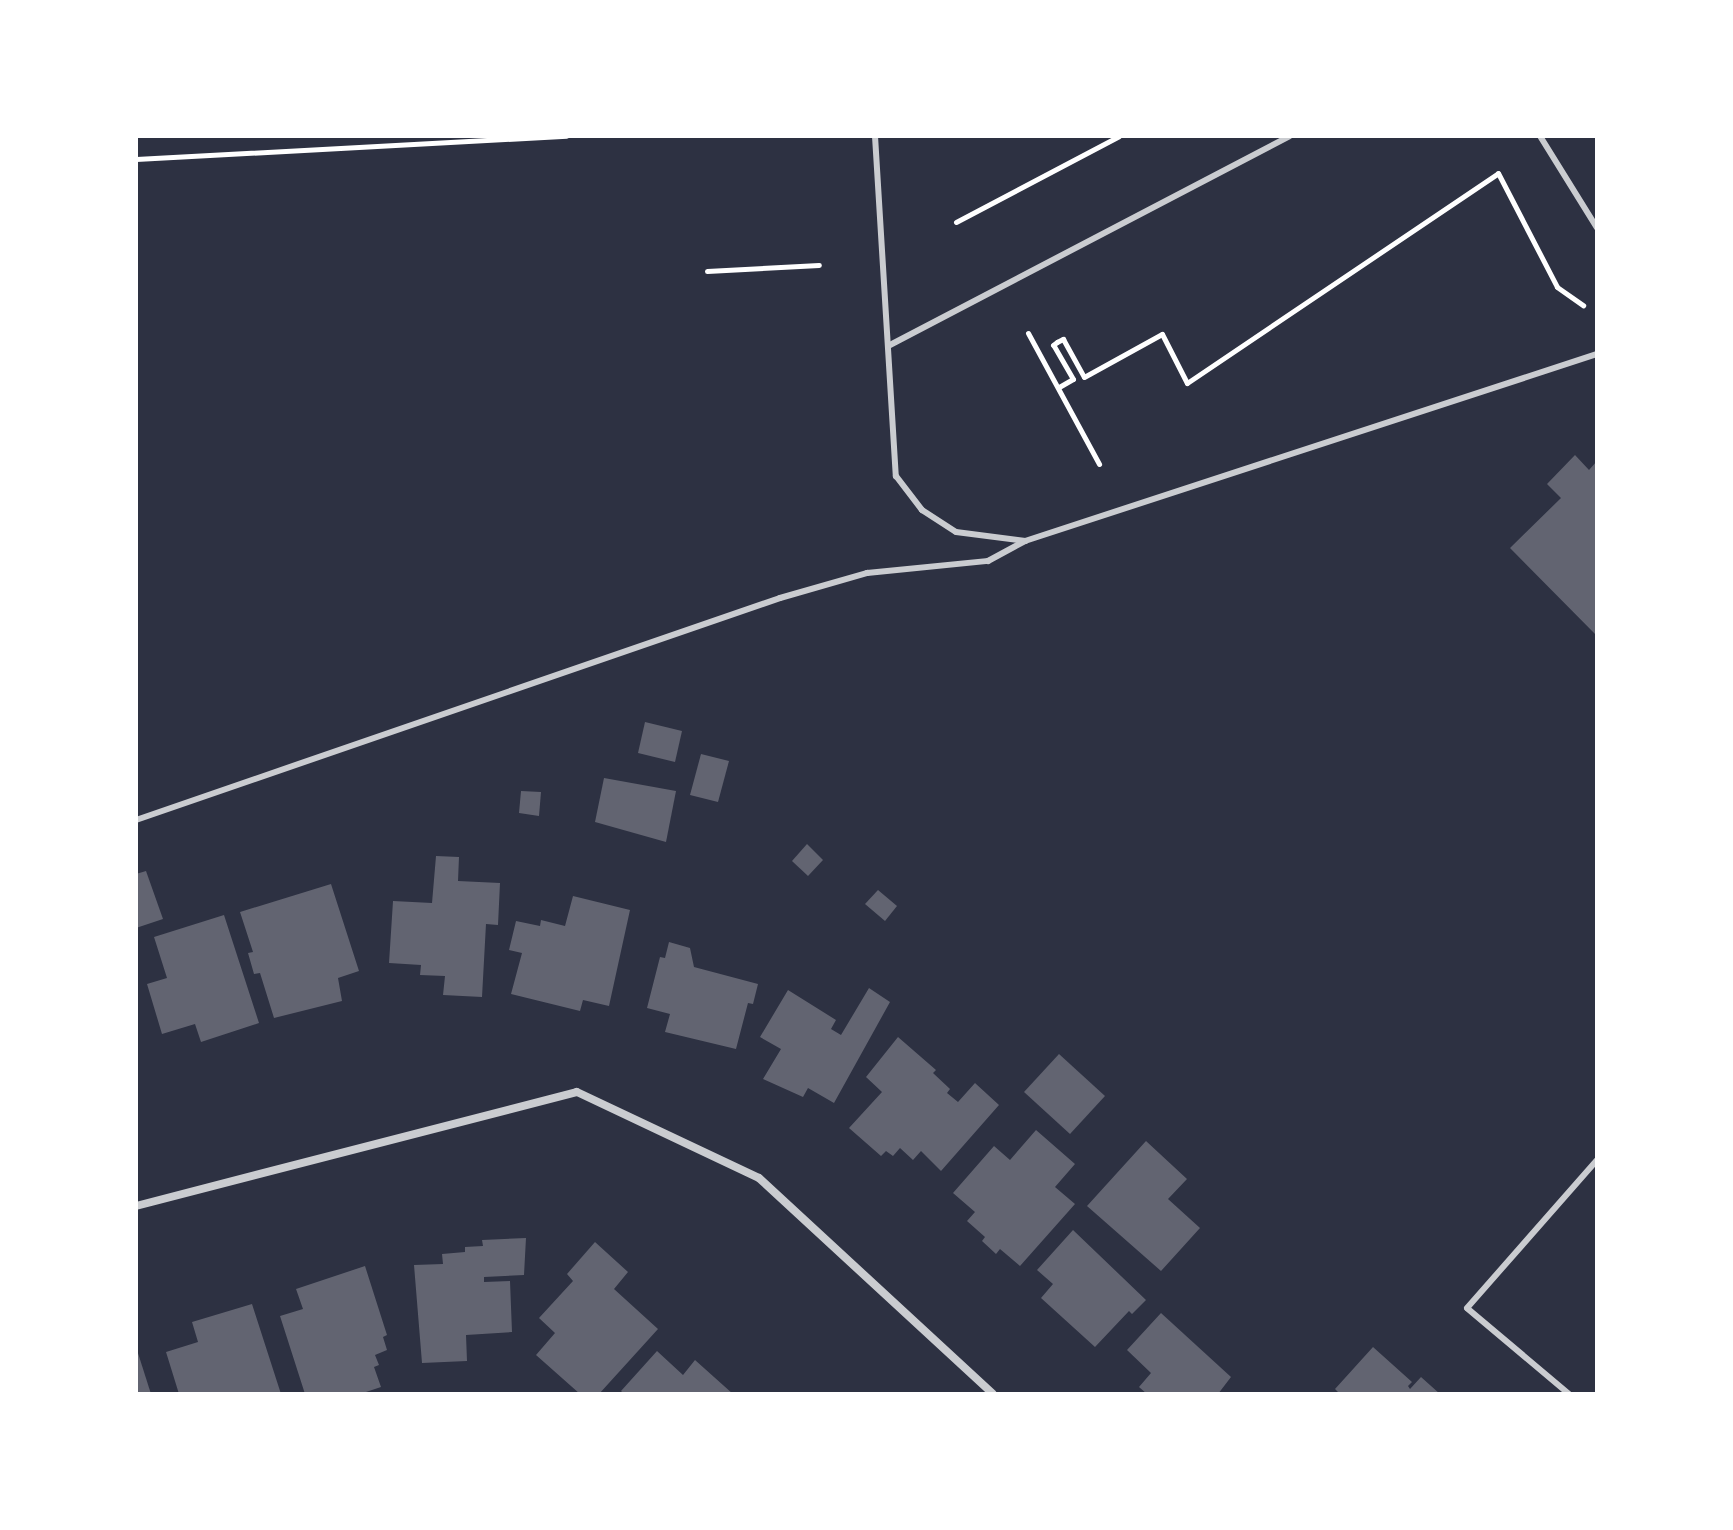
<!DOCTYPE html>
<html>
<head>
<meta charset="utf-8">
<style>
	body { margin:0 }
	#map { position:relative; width:1733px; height:1530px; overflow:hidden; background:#2d3142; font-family:Karla,sans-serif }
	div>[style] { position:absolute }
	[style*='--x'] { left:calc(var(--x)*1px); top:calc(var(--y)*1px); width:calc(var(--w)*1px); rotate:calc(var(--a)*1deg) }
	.building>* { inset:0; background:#626471 }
	.path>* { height:5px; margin:-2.5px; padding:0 2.5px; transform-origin:2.5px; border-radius:2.5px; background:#fff }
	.service>* { height:6px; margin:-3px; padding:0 3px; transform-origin:3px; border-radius:3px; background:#caccd0 }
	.minor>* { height:8px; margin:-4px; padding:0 4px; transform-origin:4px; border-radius:4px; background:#caccd0 }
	span { translate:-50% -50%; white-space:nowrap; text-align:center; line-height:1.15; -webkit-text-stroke:8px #fff; paint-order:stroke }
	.frame { position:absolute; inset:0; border:138px solid #fff; pointer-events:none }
</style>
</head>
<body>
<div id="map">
	<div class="building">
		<i style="clip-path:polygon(1575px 455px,1589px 470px,1597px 461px,1597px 636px,1510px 548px,1561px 498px,1547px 484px)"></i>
		<i style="clip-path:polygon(645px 722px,682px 731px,675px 762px,638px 753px)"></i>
		<i style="clip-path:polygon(701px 754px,729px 761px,718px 802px,690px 795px)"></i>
		<i style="clip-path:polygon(604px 778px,676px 791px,666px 842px,595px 822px)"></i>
		<i style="clip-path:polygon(521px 791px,541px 792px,539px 816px,519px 813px)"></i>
		<i style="clip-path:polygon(807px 844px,823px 860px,808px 876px,792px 861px)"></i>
		<i style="clip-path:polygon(436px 856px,459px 857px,458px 881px,500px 883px,498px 925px,486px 924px,482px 997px,443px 995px,445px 976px,420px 975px,421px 965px,389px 963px,393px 901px,432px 903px)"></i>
		<i style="clip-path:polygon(146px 871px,163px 919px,136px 928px,136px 874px)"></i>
		<i style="clip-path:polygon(331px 884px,359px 971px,338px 978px,342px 1001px,274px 1018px,260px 973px,254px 974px,248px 953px,253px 952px,240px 912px)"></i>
		<i style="clip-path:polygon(878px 890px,897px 906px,885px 921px,865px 904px)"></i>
		<i style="clip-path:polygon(573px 896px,630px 910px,609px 1006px,583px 1000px,580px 1011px,511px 994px,522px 953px,509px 950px,516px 921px,540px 926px,541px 920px,565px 926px)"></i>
		<i style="clip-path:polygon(224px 915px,259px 1023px,201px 1042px,195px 1024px,162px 1034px,147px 984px,167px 978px,154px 937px)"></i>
		<i style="clip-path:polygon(669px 942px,690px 948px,694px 967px,758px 984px,753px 1004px,748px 1003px,736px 1049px,665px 1032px,670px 1014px,647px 1008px,660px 957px,665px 958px)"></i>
		<i style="clip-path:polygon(869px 988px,890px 1002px,834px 1103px,808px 1088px,803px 1097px,763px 1079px,781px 1049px,760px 1037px,788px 990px,836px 1020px,831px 1029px,841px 1035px)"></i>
		<i style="clip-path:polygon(898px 1037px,936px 1070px,933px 1073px,950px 1089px,947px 1093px,958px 1102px,975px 1083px,999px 1105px,941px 1171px,921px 1151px,913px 1160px,900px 1148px,893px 1156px,886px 1151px,881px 1156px,849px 1128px,882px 1092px,866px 1077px)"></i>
		<i style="clip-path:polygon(1059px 1054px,1105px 1096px,1070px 1134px,1024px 1092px)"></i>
		<i style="clip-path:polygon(1036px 1130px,1075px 1164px,1055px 1187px,1075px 1204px,1020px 1266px,1000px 1249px,996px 1254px,982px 1241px,985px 1237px,967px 1221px,975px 1212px,953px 1193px,994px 1146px,1010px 1160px)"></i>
		<i style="clip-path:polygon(1146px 1141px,1187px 1179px,1168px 1199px,1200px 1228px,1161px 1271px,1087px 1206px)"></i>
		<i style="clip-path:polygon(1073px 1230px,1146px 1300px,1132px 1314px,1129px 1311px,1095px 1347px,1041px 1298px,1053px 1284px,1037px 1270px)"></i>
		<i style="clip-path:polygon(526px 1238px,524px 1275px,484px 1277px,484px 1282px,510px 1281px,512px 1332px,466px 1335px,467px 1361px,422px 1363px,414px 1265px,443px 1264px,442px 1254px,465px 1252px,465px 1247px,483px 1246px,482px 1240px)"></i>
		<i style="clip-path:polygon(595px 1242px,628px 1272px,614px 1289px,658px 1329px,599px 1394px,580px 1394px,536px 1355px,555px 1333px,539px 1318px,573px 1281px,567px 1274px)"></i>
		<i style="clip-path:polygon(365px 1266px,387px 1335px,383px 1337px,387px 1350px,375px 1355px,379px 1365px,374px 1367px,381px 1387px,360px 1394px,305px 1394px,280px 1316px,303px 1309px,296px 1289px)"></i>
		<i style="clip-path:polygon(252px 1304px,281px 1394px,179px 1394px,166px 1352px,198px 1342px,192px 1322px)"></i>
		<i style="clip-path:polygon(1161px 1313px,1231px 1377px,1218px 1394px,1147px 1394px,1139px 1387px,1151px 1373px,1127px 1350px)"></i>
		<i style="clip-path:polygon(1373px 1347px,1412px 1382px,1408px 1386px,1410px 1389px,1421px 1377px,1440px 1394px,1340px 1394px,1335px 1389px)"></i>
		<i style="clip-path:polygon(136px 1350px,137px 1350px,151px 1394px,136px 1394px)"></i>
		<i style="clip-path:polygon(657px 1351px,683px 1375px,695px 1360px,733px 1394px,624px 1394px,621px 1391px)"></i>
	</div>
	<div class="path">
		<i style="--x:136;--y:159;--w:431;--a:-3.1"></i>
		<i style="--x:956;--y:222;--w:184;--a:-27.8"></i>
		<i style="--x:707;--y:271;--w:112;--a:-3.1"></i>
		<i style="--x:1028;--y:333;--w:149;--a:61.5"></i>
		<i style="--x:1059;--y:387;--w:16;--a:-30"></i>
		<i style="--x:1073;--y:379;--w:39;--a:-120"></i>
		<i style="--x:1053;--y:345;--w:5;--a:-37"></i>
		<i style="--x:1057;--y:342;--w:7;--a:-27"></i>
		<i style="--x:1063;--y:339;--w:43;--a:61.1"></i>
		<i style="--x:1084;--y:377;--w:89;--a:-28.9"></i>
		<i style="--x:1162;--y:334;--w:55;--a:63"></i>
		<i style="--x:1187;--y:383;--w:375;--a:-34"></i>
		<i style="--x:1498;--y:173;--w:128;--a:62.6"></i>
		<i style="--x:1557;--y:287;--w:32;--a:35"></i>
	</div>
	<div class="service">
		<i style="--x:875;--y:136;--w:341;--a:86.5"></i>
		<i style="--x:896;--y:476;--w:43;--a:52.6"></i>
		<i style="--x:922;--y:510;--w:40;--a:32.9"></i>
		<i style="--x:956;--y:532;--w:70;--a:7.4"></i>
		<i style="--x:1540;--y:136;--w:108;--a:58.2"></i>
		<i style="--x:890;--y:345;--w:451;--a:-27.6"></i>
		<i style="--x:136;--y:820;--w:681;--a:-19.02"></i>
		<i style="--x:780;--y:598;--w:91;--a:-16"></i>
		<i style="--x:867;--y:573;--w:122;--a:-5.7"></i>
		<i style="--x:988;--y:561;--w:42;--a:-28.4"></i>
		<i style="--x:1025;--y:541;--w:602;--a:-18.1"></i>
		<i style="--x:1569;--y:1394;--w:133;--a:-139.9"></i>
		<i style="--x:1467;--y:1308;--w:197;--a:-48.7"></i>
	</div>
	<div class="minor">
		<i style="--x:136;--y:1206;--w:455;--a:-14.5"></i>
		<i style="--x:577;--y:1092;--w:201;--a:25.3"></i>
		<i style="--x:759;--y:1178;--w:318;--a:42.7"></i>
	</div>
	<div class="frame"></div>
</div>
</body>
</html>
